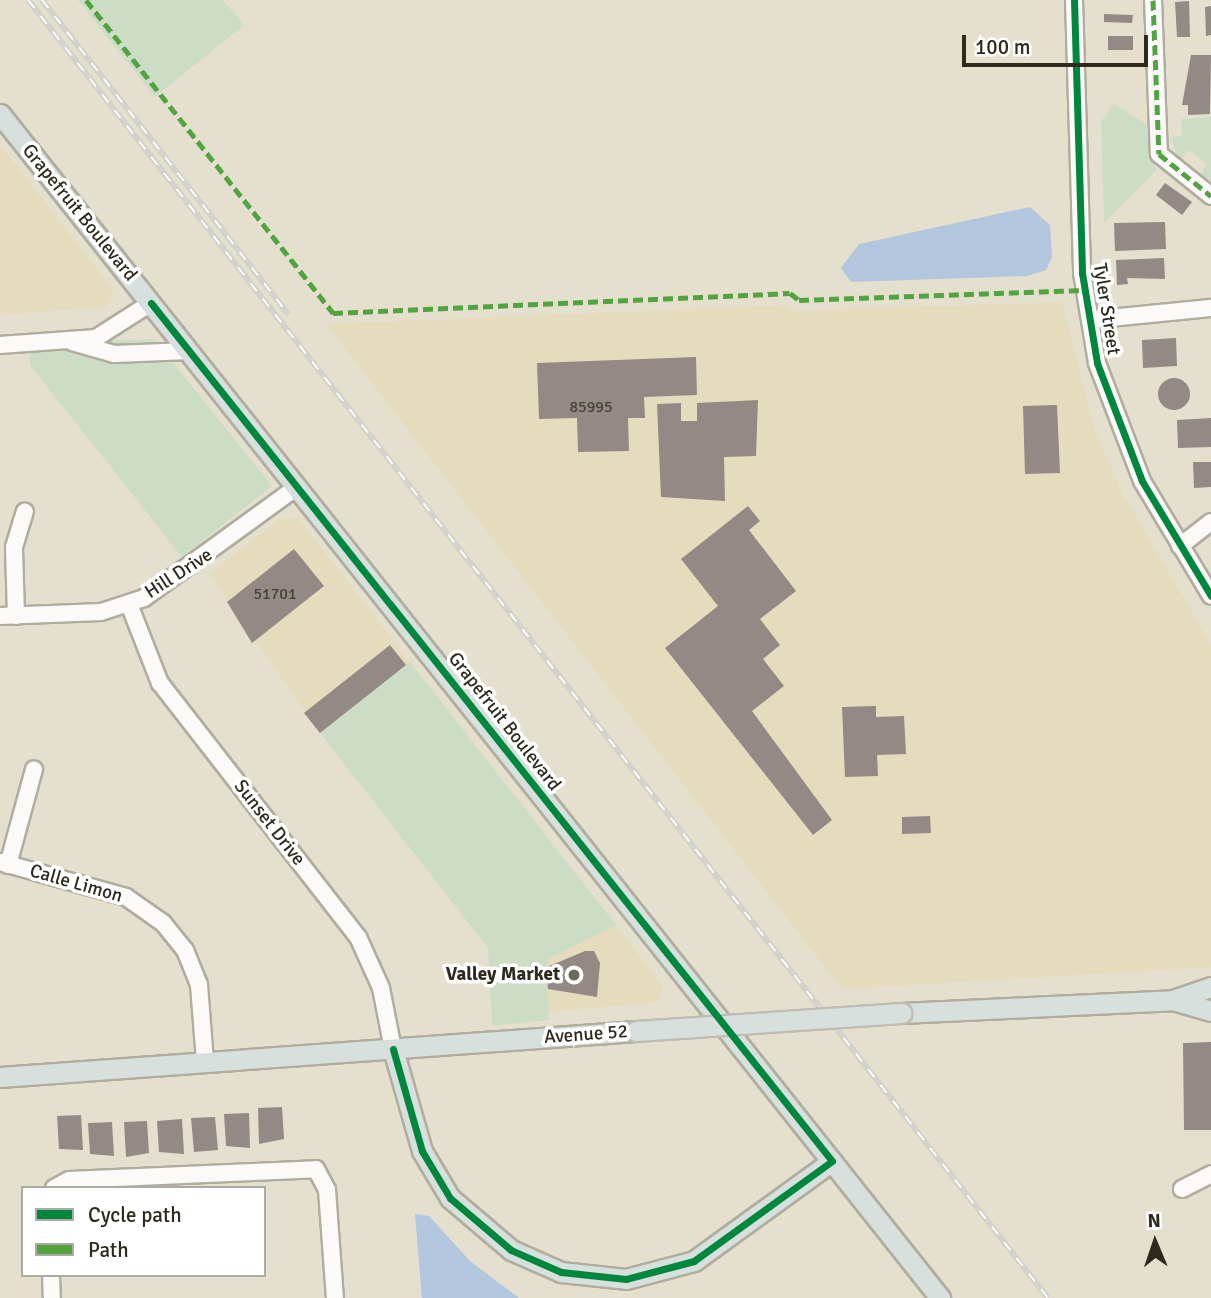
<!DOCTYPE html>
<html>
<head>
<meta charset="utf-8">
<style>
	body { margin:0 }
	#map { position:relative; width:1211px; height:1298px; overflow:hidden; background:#e5e0ce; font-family:Signika,sans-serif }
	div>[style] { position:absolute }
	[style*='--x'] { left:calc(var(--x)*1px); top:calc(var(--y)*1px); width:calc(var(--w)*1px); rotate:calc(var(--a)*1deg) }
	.built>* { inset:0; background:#e5dcbe }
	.green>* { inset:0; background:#cdddc5 }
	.water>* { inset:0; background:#b2c6dd }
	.building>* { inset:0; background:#938985 }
	.round { border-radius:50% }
	.roads { filter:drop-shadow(2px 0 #b0ac9e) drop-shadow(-2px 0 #b0ac9e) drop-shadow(0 2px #b0ac9e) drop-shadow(0 -2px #b0ac9e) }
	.minor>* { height:16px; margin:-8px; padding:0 8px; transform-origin:8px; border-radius:8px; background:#fbfaf8 }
	.major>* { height:19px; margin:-9.5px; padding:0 9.5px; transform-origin:9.5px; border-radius:9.5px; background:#d7e0dd }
	.rail>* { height:6px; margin-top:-3px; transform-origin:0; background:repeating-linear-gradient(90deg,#fff 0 10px,#d2d1cb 0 20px); box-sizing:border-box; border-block:2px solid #d2d1cb }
	.bridges { filter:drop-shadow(2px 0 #c0bdb4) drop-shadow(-2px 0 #c0bdb4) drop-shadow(0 2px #c0bdb4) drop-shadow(0 -2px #c0bdb4) }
	.major-bridge>* { height:19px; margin:-9.5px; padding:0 9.5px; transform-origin:9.5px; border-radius:9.5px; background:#d7e0dd }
	.quiet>* { height:5px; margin-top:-2.5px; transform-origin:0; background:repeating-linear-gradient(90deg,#52a441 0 10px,transparent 0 15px) }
	.cycleway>* { height:7px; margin:-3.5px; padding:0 3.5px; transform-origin:3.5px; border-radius:3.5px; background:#00873e }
	.dots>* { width:19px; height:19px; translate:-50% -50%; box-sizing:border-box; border:4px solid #fff; border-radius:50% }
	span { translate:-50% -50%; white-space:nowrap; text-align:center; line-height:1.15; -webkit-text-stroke:7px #fff; paint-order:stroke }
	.number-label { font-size:16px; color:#474237 }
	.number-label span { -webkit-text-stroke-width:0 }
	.street-label { font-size:19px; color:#2e2a1d }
	.poi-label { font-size:19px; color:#2e2a1d; font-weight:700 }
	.right { translate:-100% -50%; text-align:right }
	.legend { position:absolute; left:21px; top:1186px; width:245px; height:91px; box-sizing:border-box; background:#fff; border:2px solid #abaaa5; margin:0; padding:9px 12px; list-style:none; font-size:21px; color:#2e2a1d }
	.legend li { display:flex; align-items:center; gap:14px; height:35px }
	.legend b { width:35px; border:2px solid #abaaa5 }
	.north { position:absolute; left:1120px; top:1207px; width:70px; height:70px; -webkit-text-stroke:5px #fff; paint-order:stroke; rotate:358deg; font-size:19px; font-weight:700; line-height:28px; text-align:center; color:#2e2a1d }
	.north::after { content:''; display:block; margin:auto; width:24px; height:32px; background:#2e2a1d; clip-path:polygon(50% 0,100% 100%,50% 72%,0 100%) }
	.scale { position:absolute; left:962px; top:35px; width:186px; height:32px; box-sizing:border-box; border:4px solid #2e2a1d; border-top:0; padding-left:9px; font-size:21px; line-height:24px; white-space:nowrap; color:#2e2a1d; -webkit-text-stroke:5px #fff; paint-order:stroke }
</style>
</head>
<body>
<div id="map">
	<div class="built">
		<i style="clip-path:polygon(0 145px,114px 291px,106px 307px,0 315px)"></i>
		<i style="clip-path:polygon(1062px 302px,1095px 431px,1123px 494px,1211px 645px,1211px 967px,842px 989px,326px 324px,788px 305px,788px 311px)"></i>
		<i style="clip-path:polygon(298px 518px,410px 662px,320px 733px,209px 574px,279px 519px)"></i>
		<i style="clip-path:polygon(616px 925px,663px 987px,658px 1002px,548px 1012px,547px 959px)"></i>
	</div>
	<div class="green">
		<i style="clip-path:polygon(78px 0,223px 0,244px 25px,155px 97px)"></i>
		<i style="clip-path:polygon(1114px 104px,1146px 124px,1156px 171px,1104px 223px,1101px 121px)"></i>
		<i style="clip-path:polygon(1211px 117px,1211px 181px,1201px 174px,1207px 164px,1189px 150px,1182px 159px,1176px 155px,1171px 137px,1182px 136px,1181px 119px)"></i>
		<i style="clip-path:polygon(154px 339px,272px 486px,182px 557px,30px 365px,29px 344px)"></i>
		<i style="clip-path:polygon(410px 662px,616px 925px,547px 959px,549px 1020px,492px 1026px,488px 948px,320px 733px)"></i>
	</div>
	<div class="water">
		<i style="clip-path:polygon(1030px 207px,1050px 225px,1052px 257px,1046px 270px,1027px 276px,851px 282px,841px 268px,859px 244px)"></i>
		<i style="clip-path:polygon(415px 1214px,429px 1216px,470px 1261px,519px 1298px,422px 1298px)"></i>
	</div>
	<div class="building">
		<i style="clip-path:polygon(1189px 1px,1190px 37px,1177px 37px,1175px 2px)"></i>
		<i style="clip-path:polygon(1211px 6px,1211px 35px,1206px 36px,1205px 7px)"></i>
		<i style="clip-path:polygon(1104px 14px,1133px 15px,1132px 23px,1104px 22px)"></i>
		<i style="clip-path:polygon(1108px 36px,1133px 36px,1133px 50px,1108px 50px)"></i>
		<i style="clip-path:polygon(1191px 55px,1211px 55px,1210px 114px,1188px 115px,1188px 105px,1182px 105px)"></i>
		<i style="clip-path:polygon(1165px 183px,1192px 202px,1182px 215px,1156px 195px)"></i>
		<i style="clip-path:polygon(1165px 222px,1166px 249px,1115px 251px,1114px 223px)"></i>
		<i style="clip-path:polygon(1164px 258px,1165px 279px,1127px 278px,1128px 284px,1117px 285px,1116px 260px)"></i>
		<i style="clip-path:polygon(1176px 338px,1177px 366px,1143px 368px,1142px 340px)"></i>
		<i style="clip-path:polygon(696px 357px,697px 395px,644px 397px,645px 418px,628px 418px,629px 451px,578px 452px,577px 418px,539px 419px,537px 363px)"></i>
		<i class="round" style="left:1158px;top:378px;width:32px;height:32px"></i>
		<i style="clip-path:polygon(758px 400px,756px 456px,724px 457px,725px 501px,661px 497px,657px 404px,681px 403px,681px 421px,697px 421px,697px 403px)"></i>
		<i style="clip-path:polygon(1057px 405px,1060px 473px,1025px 474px,1023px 406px)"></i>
		<i style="clip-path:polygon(1211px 418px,1211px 447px,1178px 448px,1177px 420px)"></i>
		<i style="clip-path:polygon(1193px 462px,1211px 462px,1211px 487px,1194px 488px)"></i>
		<i style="clip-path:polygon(748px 506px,760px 521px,749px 530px,796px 591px,760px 619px,780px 645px,763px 659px,784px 686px,752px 711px,832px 820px,813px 835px,665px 648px,718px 606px,681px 559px)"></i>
		<i style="clip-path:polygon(294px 549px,324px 586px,252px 643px,227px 602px)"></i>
		<i style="clip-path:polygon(390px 645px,406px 665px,320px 733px,304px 713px)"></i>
		<i style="clip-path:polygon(876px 706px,876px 717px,904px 716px,906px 754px,877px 755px,878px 776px,845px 777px,842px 707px)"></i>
		<i style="clip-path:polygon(930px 816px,931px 833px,902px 834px,902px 817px)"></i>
		<i style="clip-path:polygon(585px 951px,594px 951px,600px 963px,597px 997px,548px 989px,547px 967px)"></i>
		<i style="clip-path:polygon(1211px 1042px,1211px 1130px,1184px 1130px,1183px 1043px)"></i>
		<i style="clip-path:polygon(282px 1107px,284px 1139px,259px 1144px,258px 1108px)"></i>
		<i style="clip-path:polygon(249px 1113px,250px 1148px,226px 1146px,224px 1114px)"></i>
		<i style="clip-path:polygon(81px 1115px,83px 1150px,59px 1149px,57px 1116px)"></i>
		<i style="clip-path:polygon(215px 1117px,218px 1150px,194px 1152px,191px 1118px)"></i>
		<i style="clip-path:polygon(182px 1119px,184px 1154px,159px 1152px,157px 1121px)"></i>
		<i style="clip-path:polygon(147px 1121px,149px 1153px,126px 1157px,124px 1122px)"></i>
		<i style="clip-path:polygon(112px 1122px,114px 1156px,90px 1154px,88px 1123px)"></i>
	</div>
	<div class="roads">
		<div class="minor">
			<i style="--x:1074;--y:0;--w:273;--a:88.3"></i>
			<i style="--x:1082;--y:273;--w:91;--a:80.5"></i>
			<i style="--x:1097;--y:363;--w:126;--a:69.1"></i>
			<i style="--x:1142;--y:481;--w:134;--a:59"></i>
			<i style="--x:1153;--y:0;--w:154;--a:87.8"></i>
			<i style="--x:1159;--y:154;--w:67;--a:38.9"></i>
			<i style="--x:1090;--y:320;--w:122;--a:-5.7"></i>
			<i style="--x:72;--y:342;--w:44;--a:15.9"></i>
			<i style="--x:114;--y:354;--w:75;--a:-2.3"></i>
			<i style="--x:0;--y:345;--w:96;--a:-4.2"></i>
			<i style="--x:96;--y:338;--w:65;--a:-32.5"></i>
			<i style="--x:1180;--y:546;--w:39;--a:-38"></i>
			<i style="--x:129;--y:604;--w:85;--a:68.6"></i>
			<i style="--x:160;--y:683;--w:322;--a:52.1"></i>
			<i style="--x:358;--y:937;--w:56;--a:65.7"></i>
			<i style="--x:381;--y:988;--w:62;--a:78.9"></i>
			<i style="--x:0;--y:616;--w:101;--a:-2.3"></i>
			<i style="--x:101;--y:612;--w:45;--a:-18"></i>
			<i style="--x:144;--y:598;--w:189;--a:-36"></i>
			<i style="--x:16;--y:616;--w:69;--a:-91.7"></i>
			<i style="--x:14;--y:547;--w:37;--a:-73"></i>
			<i style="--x:0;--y:862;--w:131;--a:15.5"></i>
			<i style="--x:126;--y:897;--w:45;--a:35.1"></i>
			<i style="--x:163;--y:923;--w:35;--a:51"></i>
			<i style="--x:185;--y:950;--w:38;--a:68"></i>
			<i style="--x:199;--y:985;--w:77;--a:85.5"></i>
			<i style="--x:8;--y:865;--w:99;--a:-74.8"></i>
			<i style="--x:54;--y:1188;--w:17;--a:-28"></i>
			<i style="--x:69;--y:1180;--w:247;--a:-2.5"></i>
			<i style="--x:316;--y:1169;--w:24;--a:62"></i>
			<i style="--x:327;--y:1190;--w:108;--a:85.8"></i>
			<i style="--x:1182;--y:1189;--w:33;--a:-27"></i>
			<i style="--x:51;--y:1275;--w:23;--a:88"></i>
		</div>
		<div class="major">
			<i style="--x:0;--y:114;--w:1512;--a:51.55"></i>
			<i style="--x:1173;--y:1000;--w:40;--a:16"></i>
			<i style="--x:901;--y:1013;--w:272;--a:-2.7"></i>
			<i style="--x:1173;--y:1000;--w:40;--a:-18.9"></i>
			<i style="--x:393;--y:1049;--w:106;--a:74.1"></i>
			<i style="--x:422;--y:1151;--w:55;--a:59.2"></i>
			<i style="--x:450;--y:1198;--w:80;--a:40.4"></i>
			<i style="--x:511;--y:1250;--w:55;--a:23.7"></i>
			<i style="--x:561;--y:1272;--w:65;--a:6.1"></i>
			<i style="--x:626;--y:1279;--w:70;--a:-14.8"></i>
			<i style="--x:694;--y:1261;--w:170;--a:-35.9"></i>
			<i style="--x:0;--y:1077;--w:638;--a:-4.14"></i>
		</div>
	</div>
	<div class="rail">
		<i style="--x:28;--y:0;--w:1651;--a:51.84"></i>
		<i style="--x:42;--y:0;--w:400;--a:51.9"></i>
	</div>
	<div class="bridges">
		<div class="major-bridge">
			<i style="--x:636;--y:1031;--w:266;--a:-3.9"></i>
		</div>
	</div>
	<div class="quiet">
		<i style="--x:86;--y:0;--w:399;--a:51.7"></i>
		<i style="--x:333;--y:313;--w:457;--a:-2.5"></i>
		<i style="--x:790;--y:293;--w:11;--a:38"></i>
		<i style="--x:799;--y:300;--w:285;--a:-2"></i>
		<i style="--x:1153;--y:0;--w:154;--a:87.8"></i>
		<i style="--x:1159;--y:154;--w:67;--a:38.9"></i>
	</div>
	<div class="cycleway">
		<i style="--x:1074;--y:0;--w:273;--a:88.3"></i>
		<i style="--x:1082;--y:273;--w:91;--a:80.5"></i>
		<i style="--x:1097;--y:363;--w:126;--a:69.1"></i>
		<i style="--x:1142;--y:481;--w:134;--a:59"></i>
		<i style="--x:151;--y:303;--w:1095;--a:51.56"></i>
		<i style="--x:832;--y:1161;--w:170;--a:144.1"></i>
		<i style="--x:694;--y:1261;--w:70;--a:165.2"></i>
		<i style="--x:626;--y:1279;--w:65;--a:-173.9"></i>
		<i style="--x:561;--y:1272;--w:55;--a:-156.3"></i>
		<i style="--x:511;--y:1250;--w:80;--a:-139.6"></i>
		<i style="--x:450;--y:1198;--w:55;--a:-120.8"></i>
		<i style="--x:422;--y:1151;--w:106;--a:-105.9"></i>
	</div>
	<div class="dots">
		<i style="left:574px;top:975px;background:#6e6a5b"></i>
	</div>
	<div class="number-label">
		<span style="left:591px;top:407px">85995</span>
		<span style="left:275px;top:594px">51701</span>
	</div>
	<div class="street-label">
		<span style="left:79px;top:213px;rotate:51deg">Grapefruit Boulevard</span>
		<span style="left:1106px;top:309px;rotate:81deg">Tyler Street</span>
		<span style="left:179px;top:574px;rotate:-33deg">Hill Drive</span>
		<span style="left:504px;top:722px;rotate:52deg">Grapefruit Boulevard</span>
		<span style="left:269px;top:823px;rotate:52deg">Sunset Drive</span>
		<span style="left:76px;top:884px;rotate:16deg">Calle Limon</span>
		<span style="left:586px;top:1035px;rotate:-4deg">Avenue 52</span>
	</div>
	<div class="poi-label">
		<span class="right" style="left:560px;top:975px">Valley Market</span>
	</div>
	<ul class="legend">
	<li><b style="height:9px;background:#00873e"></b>Cycle path</li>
	<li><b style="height:9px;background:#52a441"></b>Path</li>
	</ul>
	<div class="north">N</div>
	<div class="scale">100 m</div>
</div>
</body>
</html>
